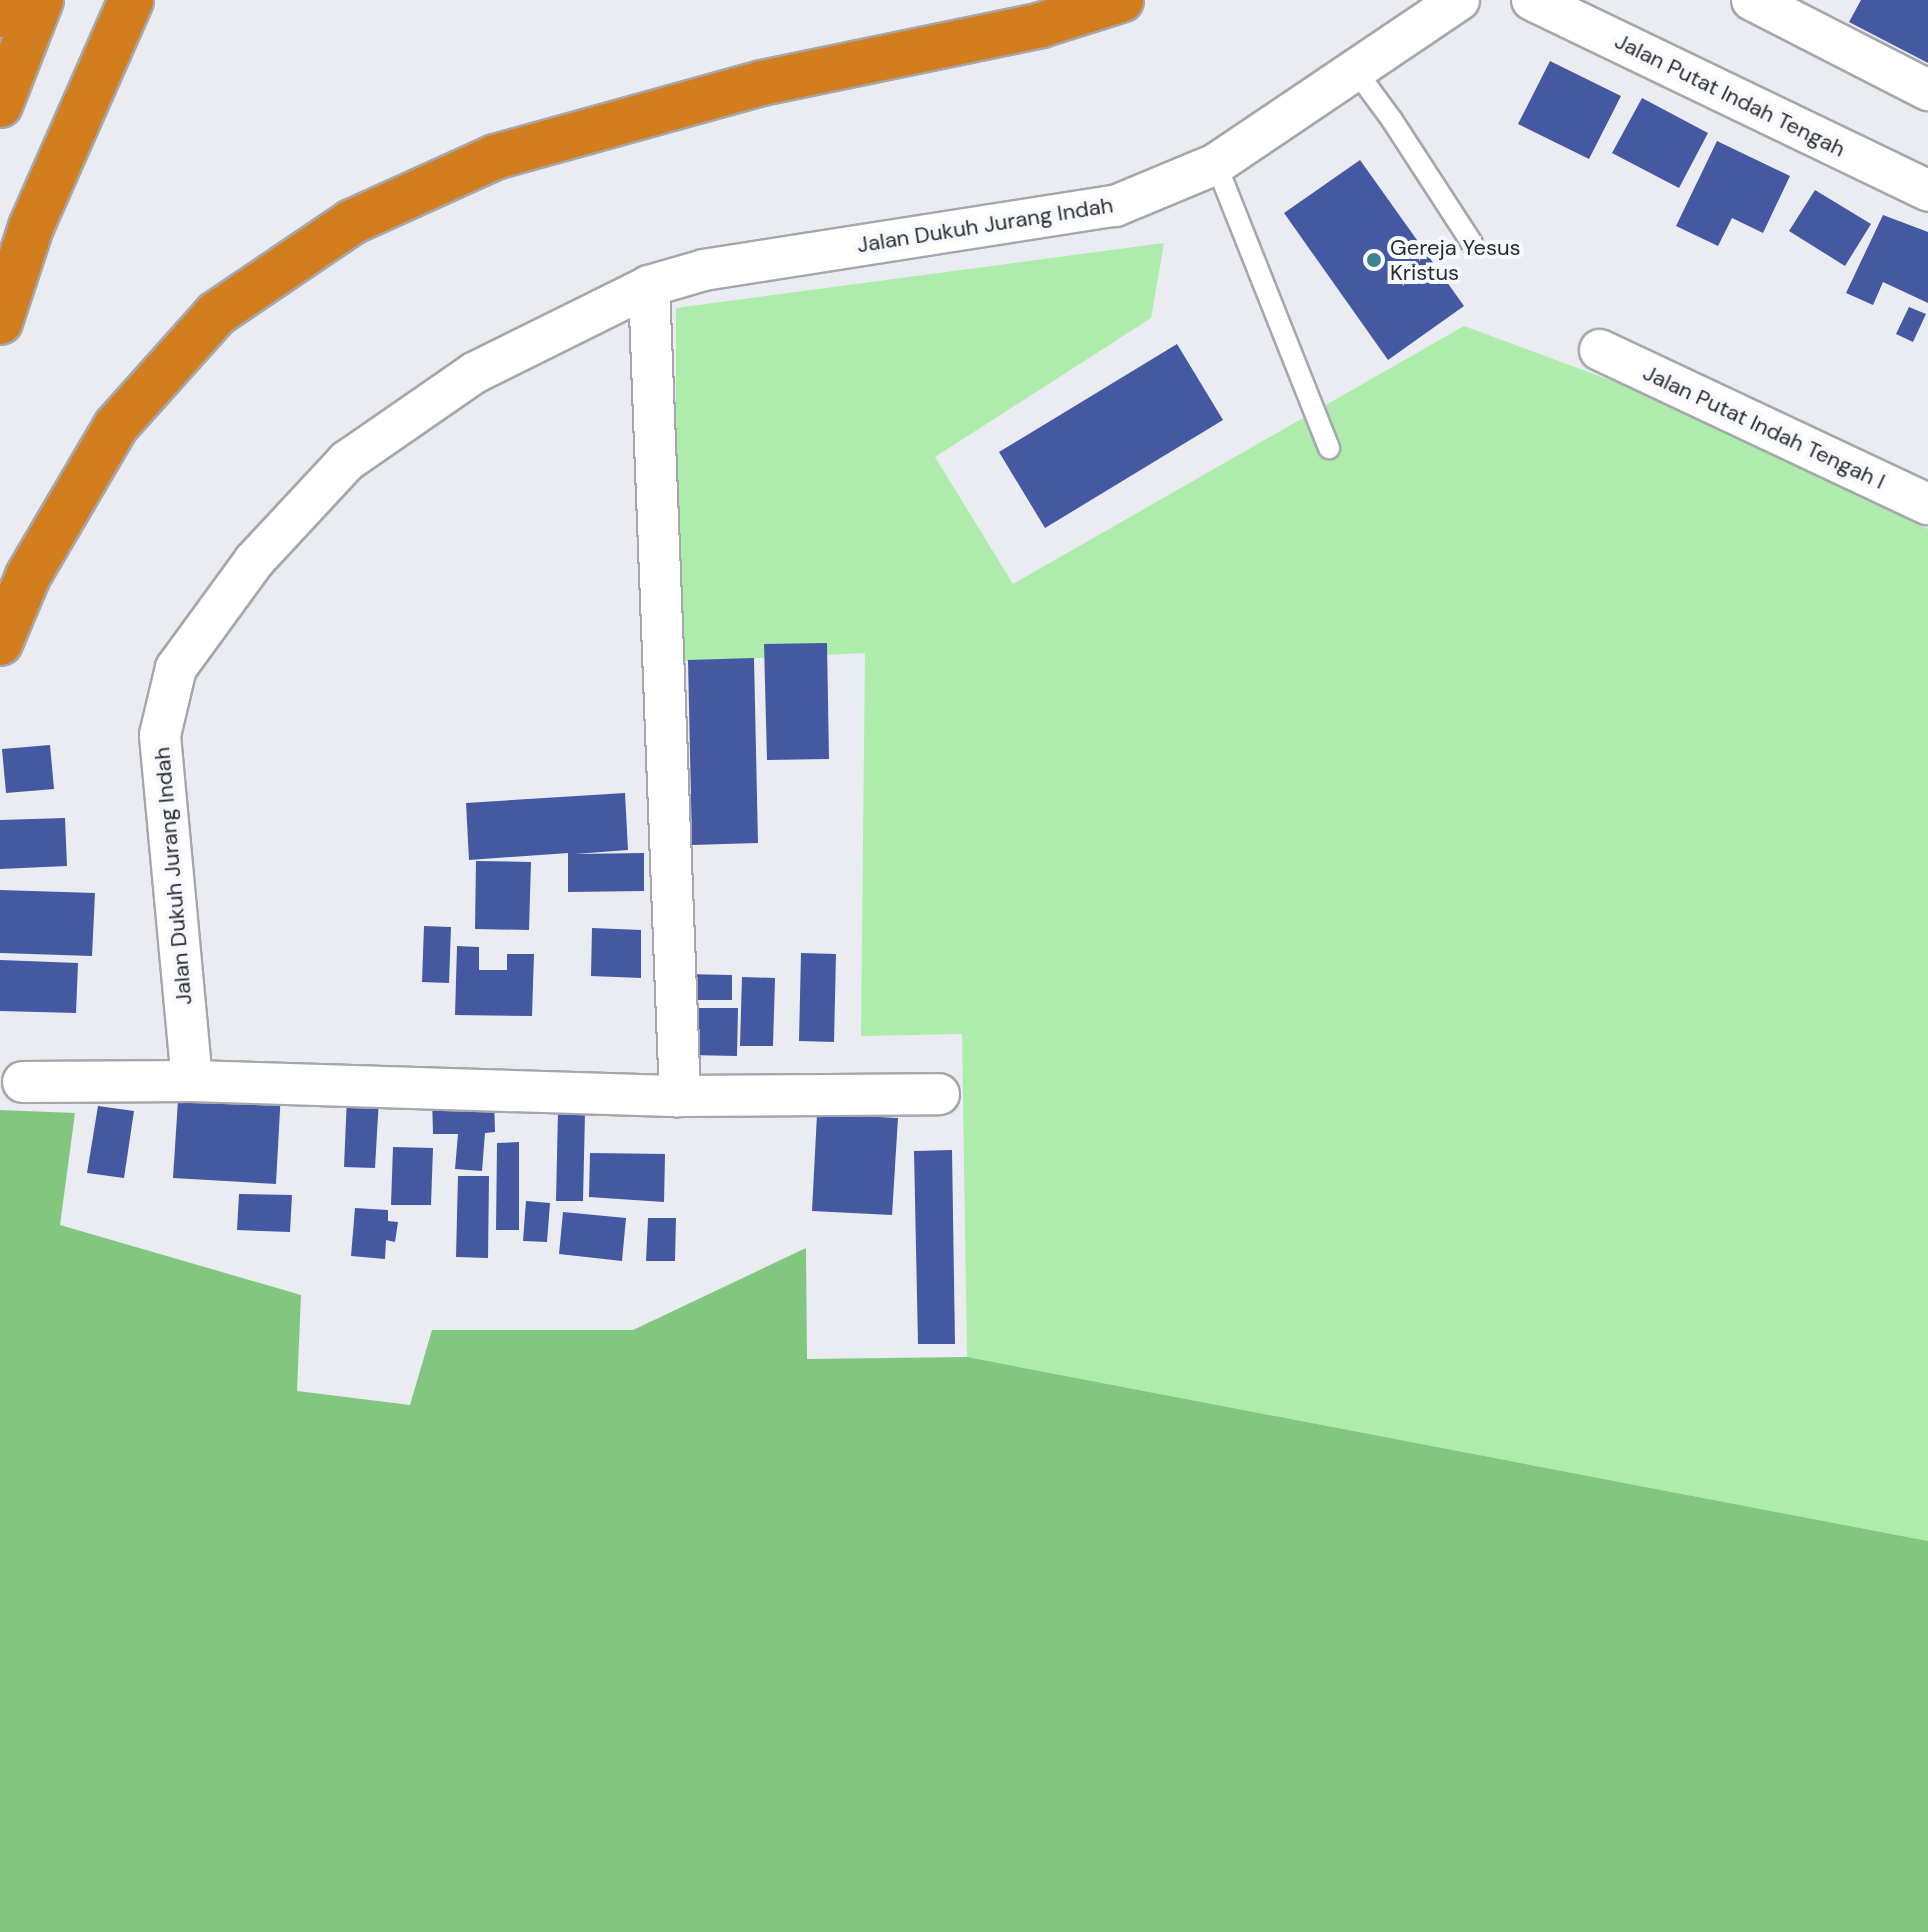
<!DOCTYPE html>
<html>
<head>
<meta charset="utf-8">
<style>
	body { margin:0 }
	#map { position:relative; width:1928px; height:1932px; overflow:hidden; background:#eaecf2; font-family:"DM Sans",sans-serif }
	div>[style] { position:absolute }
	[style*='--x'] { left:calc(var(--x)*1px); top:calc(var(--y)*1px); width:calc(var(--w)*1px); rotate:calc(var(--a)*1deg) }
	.green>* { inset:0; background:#adecaa }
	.forest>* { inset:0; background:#82c77f }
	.building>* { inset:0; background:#4559a3 }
	.roads { filter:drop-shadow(2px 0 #a5a7ad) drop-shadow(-2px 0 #a5a7ad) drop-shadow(0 2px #a5a7ad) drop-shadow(0 -2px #a5a7ad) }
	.service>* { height:20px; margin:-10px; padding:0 10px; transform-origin:10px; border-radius:10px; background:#fff }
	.minor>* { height:40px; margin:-20px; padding:0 20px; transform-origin:20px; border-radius:20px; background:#fff }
	.motorway>* { height:44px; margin:-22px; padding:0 22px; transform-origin:22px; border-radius:22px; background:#d27e1f }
	.dots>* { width:22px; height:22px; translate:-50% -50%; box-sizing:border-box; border:4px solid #f7f9ff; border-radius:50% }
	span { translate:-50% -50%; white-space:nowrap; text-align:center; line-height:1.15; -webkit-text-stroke:8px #f7f9ff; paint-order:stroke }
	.street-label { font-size:22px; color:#2b2c2e }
	.poi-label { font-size:22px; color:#2b2c2e }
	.left { translate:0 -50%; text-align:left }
</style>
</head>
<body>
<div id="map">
	<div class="green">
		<i style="clip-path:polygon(1164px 243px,1151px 318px,935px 457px,1013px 584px,1464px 326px,1721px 421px,1928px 529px,1928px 1541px,967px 1357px,962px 1034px,861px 1036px,865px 653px,676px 662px,676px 308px)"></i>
	</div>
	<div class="forest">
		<i style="clip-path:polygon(0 1110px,75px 1113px,60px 1225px,301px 1295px,297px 1391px,410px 1405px,432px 1330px,633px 1330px,806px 1248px,807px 1359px,967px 1357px,1928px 1541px,1928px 1932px,0 1932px)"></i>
	</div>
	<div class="building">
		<i style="clip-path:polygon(1861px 0,1928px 0,1928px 63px,1849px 22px)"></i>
		<i style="clip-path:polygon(1550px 61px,1621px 96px,1589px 159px,1518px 124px)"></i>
		<i style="clip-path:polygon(1642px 98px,1708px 133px,1679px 188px,1612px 153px)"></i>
		<i style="clip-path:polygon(1717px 141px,1790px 176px,1763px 233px,1732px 218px,1718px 246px,1676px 226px)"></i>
		<i style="clip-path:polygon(1360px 160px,1464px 306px,1388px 360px,1284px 213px)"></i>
		<i style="clip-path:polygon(1815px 190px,1871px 224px,1845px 266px,1789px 231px)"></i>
		<i style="clip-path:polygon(1883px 215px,1928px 232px,1928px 303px,1883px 282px,1873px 305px,1846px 293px)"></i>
		<i style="clip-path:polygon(1909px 307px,1926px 314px,1913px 342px,1896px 334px)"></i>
		<i style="clip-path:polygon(1177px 344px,1223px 420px,1045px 528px,999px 452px)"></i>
		<i style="clip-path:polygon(827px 643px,829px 759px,767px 760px,764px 644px)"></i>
		<i style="clip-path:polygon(754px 658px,758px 843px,692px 845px,688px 660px)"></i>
		<i style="clip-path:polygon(50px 745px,54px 789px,6px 793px,2px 749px)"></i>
		<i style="clip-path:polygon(625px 793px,628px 850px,575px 854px,644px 853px,644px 891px,568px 892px,568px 853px,469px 860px,466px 803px)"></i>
		<i style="clip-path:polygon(65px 818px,67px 866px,0 869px,0 820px)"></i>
		<i style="clip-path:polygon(476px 861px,531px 862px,529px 930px,475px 929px)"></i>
		<i style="clip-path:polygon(0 890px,95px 893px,92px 956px,0 953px)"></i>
		<i style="clip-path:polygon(424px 926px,451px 927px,449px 983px,422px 982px)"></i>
		<i style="clip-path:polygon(592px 928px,641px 930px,641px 978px,591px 976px)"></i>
		<i style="clip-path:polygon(457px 946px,479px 947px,479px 970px,507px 970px,507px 954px,534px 954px,532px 1016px,455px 1015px)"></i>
		<i style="clip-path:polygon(801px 953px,836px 954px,834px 1042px,799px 1041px)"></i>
		<i style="clip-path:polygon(0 960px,78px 963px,76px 1013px,0 1011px)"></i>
		<i style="clip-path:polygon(684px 974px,732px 975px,732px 1000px,683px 1000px)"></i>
		<i style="clip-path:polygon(742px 977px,775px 978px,773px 1046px,740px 1046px)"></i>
		<i style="clip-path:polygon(690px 1008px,738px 1008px,737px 1056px,689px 1055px)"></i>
		<i style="clip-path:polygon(179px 1085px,281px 1091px,276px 1184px,173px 1178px)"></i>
		<i style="clip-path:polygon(494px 1095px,495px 1132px,485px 1133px,482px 1171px,455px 1169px,458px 1134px,433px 1134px,432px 1097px)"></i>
		<i style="clip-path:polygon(347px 1097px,379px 1098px,375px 1168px,344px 1167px)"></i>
		<i style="clip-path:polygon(98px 1106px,134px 1111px,124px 1178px,87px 1173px)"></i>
		<i style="clip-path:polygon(558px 1111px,585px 1112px,583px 1201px,556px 1201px)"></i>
		<i style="clip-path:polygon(817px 1114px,898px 1118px,892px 1215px,812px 1211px)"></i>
		<i style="clip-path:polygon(519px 1142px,519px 1230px,496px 1230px,497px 1143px)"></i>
		<i style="clip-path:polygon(393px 1147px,433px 1148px,431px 1205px,391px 1205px)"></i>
		<i style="clip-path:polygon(952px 1150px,955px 1344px,918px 1344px,914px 1151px)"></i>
		<i style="clip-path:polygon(590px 1153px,665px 1154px,664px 1202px,589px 1197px)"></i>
		<i style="clip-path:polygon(458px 1176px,489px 1176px,488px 1258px,456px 1257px)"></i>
		<i style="clip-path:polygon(239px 1194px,292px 1195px,290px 1232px,237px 1230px)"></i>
		<i style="clip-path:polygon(526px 1201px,550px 1203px,547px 1242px,523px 1241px)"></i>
		<i style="clip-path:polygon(355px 1208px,388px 1210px,388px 1221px,398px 1222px,395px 1242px,386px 1240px,385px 1259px,351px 1256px)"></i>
		<i style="clip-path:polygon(563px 1212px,626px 1218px,622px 1261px,559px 1254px)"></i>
		<i style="clip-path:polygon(648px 1218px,676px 1218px,675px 1261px,646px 1261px)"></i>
	</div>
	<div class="roads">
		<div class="service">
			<i style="--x:1356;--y:71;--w:61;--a:53.7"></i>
			<i style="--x:1392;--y:120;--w:147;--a:57"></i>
			<i style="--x:1216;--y:164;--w:306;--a:68.3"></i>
		</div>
		<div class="minor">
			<i style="--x:1532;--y:0;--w:440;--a:25.7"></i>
			<i style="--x:1752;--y:0;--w:198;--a:27.1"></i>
			<i style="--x:649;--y:286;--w:811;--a:87.81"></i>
			<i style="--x:1600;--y:350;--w:362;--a:25.2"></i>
			<i style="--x:192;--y:1081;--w:347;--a:-95.3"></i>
			<i style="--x:160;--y:735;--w:69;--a:-76.6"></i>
			<i style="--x:176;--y:668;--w:132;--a:-53.9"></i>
			<i style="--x:254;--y:561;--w:137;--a:-47.1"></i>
			<i style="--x:347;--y:461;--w:155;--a:-34.7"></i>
			<i style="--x:474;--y:373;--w:195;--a:-26.4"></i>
			<i style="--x:649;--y:286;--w:57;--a:-16.2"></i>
			<i style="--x:704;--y:270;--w:416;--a:-8.9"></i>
			<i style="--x:1115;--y:206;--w:109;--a:-22.6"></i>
			<i style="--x:1216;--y:164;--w:293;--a:-34"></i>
			<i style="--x:23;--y:1082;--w:169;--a:-0.3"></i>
			<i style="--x:192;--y:1081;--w:488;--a:1.8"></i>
			<i style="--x:680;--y:1096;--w:259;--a:-0.4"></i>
		</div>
		<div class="motorway">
			<i style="--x:0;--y:15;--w:17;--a:-59"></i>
			<i style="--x:0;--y:105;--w:113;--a:-68.7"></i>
			<i style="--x:0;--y:322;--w:100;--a:-71.9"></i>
			<i style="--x:31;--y:227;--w:248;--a:-66.2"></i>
			<i style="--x:0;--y:643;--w:73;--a:-67.3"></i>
			<i style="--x:28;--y:576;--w:174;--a:-59.6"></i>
			<i style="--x:116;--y:426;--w:150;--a:-48.2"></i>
			<i style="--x:216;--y:314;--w:164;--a:-34.1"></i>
			<i style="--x:352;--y:222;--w:157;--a:-24.4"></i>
			<i style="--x:495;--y:157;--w:277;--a:-15.5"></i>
			<i style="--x:762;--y:83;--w:285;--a:-11.7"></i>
			<i style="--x:1041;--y:25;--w:84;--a:-17.4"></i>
		</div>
	</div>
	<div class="dots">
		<i style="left:1374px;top:260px;background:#3e8390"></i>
	</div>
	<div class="street-label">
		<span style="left:1730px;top:95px;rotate:26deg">Jalan Putat Indah Tengah</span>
		<span style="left:985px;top:225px;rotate:-9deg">Jalan Dukuh Jurang Indah</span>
		<span style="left:1764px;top:427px;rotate:25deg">Jalan Putat Indah Tengah I</span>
		<span style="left:173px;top:876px;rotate:-95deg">Jalan Dukuh Jurang Indah</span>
	</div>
	<div class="poi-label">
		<span class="left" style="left:1390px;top:260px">Gereja Yesus<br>Kristus</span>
	</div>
</div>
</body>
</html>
